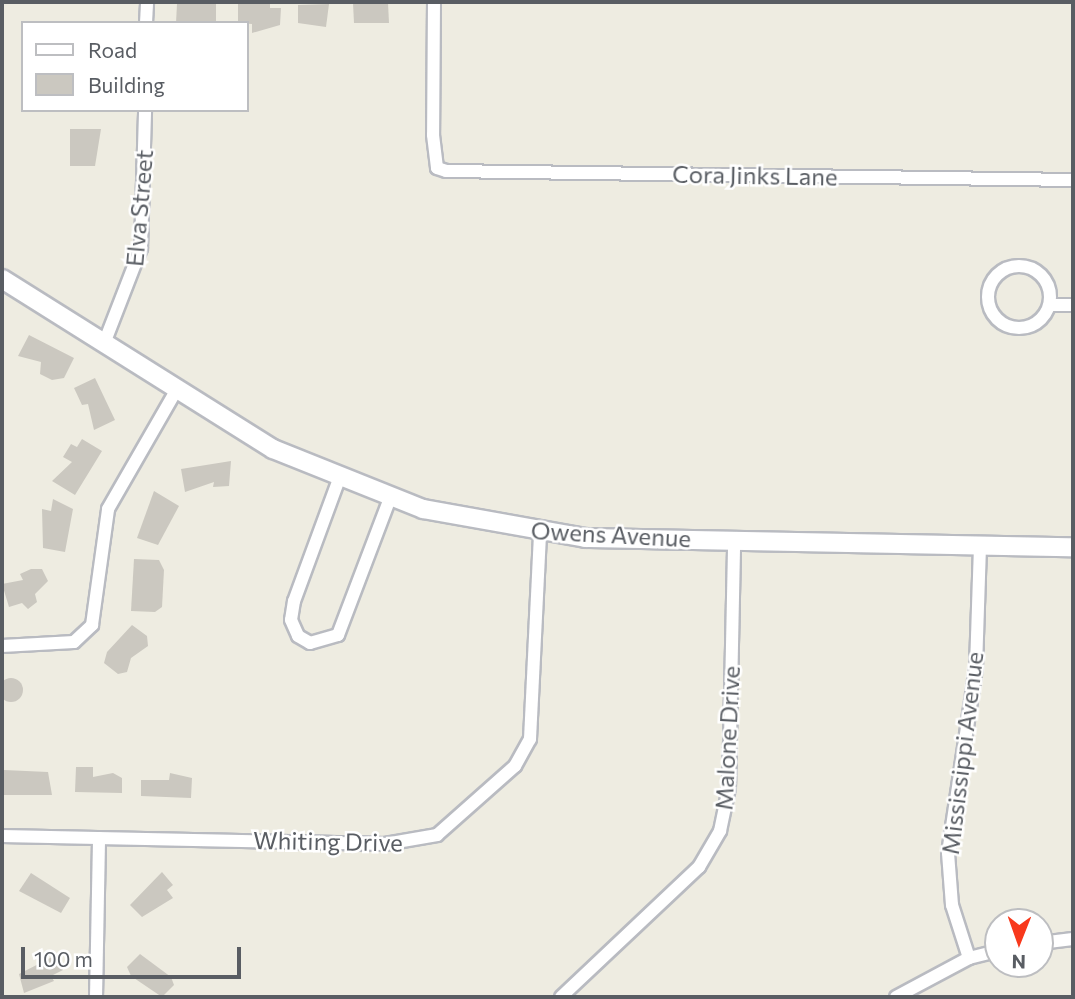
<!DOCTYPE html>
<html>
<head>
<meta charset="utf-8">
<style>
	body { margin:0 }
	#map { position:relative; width:1075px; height:999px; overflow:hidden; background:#eeece1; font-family:Commissioner,sans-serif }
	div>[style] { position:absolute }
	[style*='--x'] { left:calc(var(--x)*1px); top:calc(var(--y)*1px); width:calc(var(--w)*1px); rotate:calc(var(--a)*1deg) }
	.building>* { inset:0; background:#cbc8c0 }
	.round { border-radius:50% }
	.roads { filter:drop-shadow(2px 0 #b9bbc1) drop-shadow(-2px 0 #b9bbc1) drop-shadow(0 2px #b9bbc1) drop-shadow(0 -2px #b9bbc1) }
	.street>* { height:12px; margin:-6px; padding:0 6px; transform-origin:6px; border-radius:6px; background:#fff }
	.street>.ring { margin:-6px; padding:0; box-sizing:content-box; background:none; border:12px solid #fff; border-radius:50% }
	.secondary>* { height:18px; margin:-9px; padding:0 9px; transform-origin:9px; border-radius:9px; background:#fff }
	span { translate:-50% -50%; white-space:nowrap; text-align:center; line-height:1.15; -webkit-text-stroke:5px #fff; paint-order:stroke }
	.street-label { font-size:24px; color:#595d63 }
	.frame { position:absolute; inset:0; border:4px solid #595d63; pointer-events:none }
	.legend { position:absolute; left:21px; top:21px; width:228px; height:91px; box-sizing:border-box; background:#fff; border:2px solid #bdbec1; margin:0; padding:9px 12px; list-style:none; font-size:21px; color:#595d63 }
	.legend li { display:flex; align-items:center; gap:14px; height:35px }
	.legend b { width:35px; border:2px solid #bdbec1 }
	.north { position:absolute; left:984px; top:908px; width:70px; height:70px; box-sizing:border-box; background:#fff; border:2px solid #bdbec1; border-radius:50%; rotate:181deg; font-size:19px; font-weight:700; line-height:28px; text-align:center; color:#595d63 }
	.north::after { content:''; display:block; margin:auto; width:24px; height:32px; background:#f8391c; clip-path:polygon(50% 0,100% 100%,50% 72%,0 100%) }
	.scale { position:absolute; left:21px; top:947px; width:220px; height:32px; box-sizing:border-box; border:4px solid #595d63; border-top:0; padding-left:9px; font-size:21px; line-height:24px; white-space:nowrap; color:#595d63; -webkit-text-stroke:5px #fff; paint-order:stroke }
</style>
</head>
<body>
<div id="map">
	<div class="building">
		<i style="clip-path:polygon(198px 2px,216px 4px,216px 22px,176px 23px,177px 4px)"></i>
		<i style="clip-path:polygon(270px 2px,270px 8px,281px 8px,280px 25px,252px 33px,252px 24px,238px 23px,238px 4px)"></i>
		<i style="clip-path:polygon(353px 3px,388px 3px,389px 23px,354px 23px)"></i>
		<i style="clip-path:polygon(329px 4px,326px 27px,298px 23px,298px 5px)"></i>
		<i style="clip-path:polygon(70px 129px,101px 129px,95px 166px,70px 166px)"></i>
		<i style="clip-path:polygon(29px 335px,74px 358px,64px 378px,52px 380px,40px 374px,41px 362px,18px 356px)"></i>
		<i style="clip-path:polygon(95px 378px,115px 420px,94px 430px,88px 404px,82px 405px,74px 388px)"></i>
		<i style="clip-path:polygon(82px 439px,102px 451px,75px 495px,52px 481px,72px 462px,63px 457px,71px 444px,77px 447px)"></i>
		<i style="clip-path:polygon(231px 461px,229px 486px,213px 487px,214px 482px,185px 492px,181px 469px)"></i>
		<i style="clip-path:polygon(154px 491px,179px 506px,158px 545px,137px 538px)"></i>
		<i style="clip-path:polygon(53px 499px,73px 509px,65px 552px,43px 548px,42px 509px,51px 511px)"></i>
		<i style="clip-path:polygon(134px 559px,159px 560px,164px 570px,162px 607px,155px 612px,131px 611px)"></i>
		<i style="clip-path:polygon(31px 569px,42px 569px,48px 581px,35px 594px,37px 602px,28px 609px,22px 603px,9px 607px,2px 584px,23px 580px,20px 574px)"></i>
		<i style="clip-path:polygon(132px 625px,147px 636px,148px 646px,131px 658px,127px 672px,118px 674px,104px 663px,107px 652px)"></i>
		<i class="round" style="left:-1px;top:678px;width:24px;height:24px"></i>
		<i style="clip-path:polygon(76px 767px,93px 767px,93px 777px,113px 773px,122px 778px,122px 793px,75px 792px)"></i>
		<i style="clip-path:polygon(4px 770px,48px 772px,52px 795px,2px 795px)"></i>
		<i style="clip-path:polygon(170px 773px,192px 778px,191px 798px,141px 796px,141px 780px,169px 780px)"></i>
		<i style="clip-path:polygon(162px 872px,173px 885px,167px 890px,173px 898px,142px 917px,130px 905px)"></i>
		<i style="clip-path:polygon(31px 873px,70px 898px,61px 913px,19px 891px)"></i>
		<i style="clip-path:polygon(140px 954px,171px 977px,174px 985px,162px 997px,131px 976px,127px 967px)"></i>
		<i style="clip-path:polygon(56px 955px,63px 970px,51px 976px,54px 981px,24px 993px,19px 974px)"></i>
	</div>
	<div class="roads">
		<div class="street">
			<i style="--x:434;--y:2;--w:133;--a:90.4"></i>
			<i style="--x:433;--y:135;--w:33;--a:83"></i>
			<i style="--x:437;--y:168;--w:9;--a:18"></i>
			<i style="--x:446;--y:171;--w:627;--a:0.82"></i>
			<i style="--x:146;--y:23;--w:21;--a:-87"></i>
			<i class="ring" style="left:988px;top:266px;width:50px;height:50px"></i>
			<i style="--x:1050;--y:305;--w:23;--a:0"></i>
			<i style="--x:105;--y:341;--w:100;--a:-68.8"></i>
			<i style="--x:141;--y:248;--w:138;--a:-88.3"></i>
			<i style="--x:339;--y:479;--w:130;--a:110.2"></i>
			<i style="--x:294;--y:601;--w:19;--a:99"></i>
			<i style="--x:291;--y:620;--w:17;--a:66"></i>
			<i style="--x:298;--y:636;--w:14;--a:30"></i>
			<i style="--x:310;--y:643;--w:29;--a:-16"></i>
			<i style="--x:338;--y:635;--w:147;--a:-69.2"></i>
			<i style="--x:2;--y:646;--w:72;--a:-3.2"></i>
			<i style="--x:74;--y:642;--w:25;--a:-43"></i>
			<i style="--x:92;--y:625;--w:117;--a:-82.1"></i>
			<i style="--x:108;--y:509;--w:138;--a:-60.1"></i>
			<i style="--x:2;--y:836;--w:383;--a:1.2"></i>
			<i style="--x:385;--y:844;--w:53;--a:-9.8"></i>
			<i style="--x:437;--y:835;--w:104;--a:-41.5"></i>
			<i style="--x:515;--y:766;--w:31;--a:-61"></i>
			<i style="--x:530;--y:739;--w:206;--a:-87.2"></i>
			<i style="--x:1040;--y:943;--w:33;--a:-7"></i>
			<i style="--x:969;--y:958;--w:56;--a:-107.8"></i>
			<i style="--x:952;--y:905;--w:52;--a:-94.4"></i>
			<i style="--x:948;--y:853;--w:188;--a:-81.4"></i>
			<i style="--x:976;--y:667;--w:122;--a:-88.1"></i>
			<i style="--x:96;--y:997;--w:159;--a:-88.9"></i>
			<i style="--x:561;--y:997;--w:190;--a:-43.3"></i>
			<i style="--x:699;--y:867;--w:42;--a:-59.7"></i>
			<i style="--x:720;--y:831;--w:44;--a:-78.2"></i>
			<i style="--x:729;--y:788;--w:248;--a:-88.8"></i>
			<i style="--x:896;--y:997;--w:83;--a:-28.1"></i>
			<i style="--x:969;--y:958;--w:30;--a:-14"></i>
		</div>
		<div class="secondary">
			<i style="--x:2;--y:279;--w:320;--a:32.1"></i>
			<i style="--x:273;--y:449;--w:162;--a:21.8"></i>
			<i style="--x:423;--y:509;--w:165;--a:10.1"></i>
			<i style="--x:585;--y:538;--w:488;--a:1.1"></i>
		</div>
	</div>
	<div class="street-label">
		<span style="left:755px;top:175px;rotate:1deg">Cora Jinks Lane</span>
		<span style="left:139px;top:208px;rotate:-85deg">Elva Street</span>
		<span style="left:611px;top:534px;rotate:3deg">Owens Avenue</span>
		<span style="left:727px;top:738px;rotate:-87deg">Malone Drive</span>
		<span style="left:962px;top:753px;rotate:-83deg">Mississippi Avenue</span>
		<span style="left:328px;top:841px;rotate:1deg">Whiting Drive</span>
	</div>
	<div class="frame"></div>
	<ul class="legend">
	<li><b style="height:9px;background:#fff"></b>Road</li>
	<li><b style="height:19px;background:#cbc8c0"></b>Building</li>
	</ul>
	<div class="north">N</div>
	<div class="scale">100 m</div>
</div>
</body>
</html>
